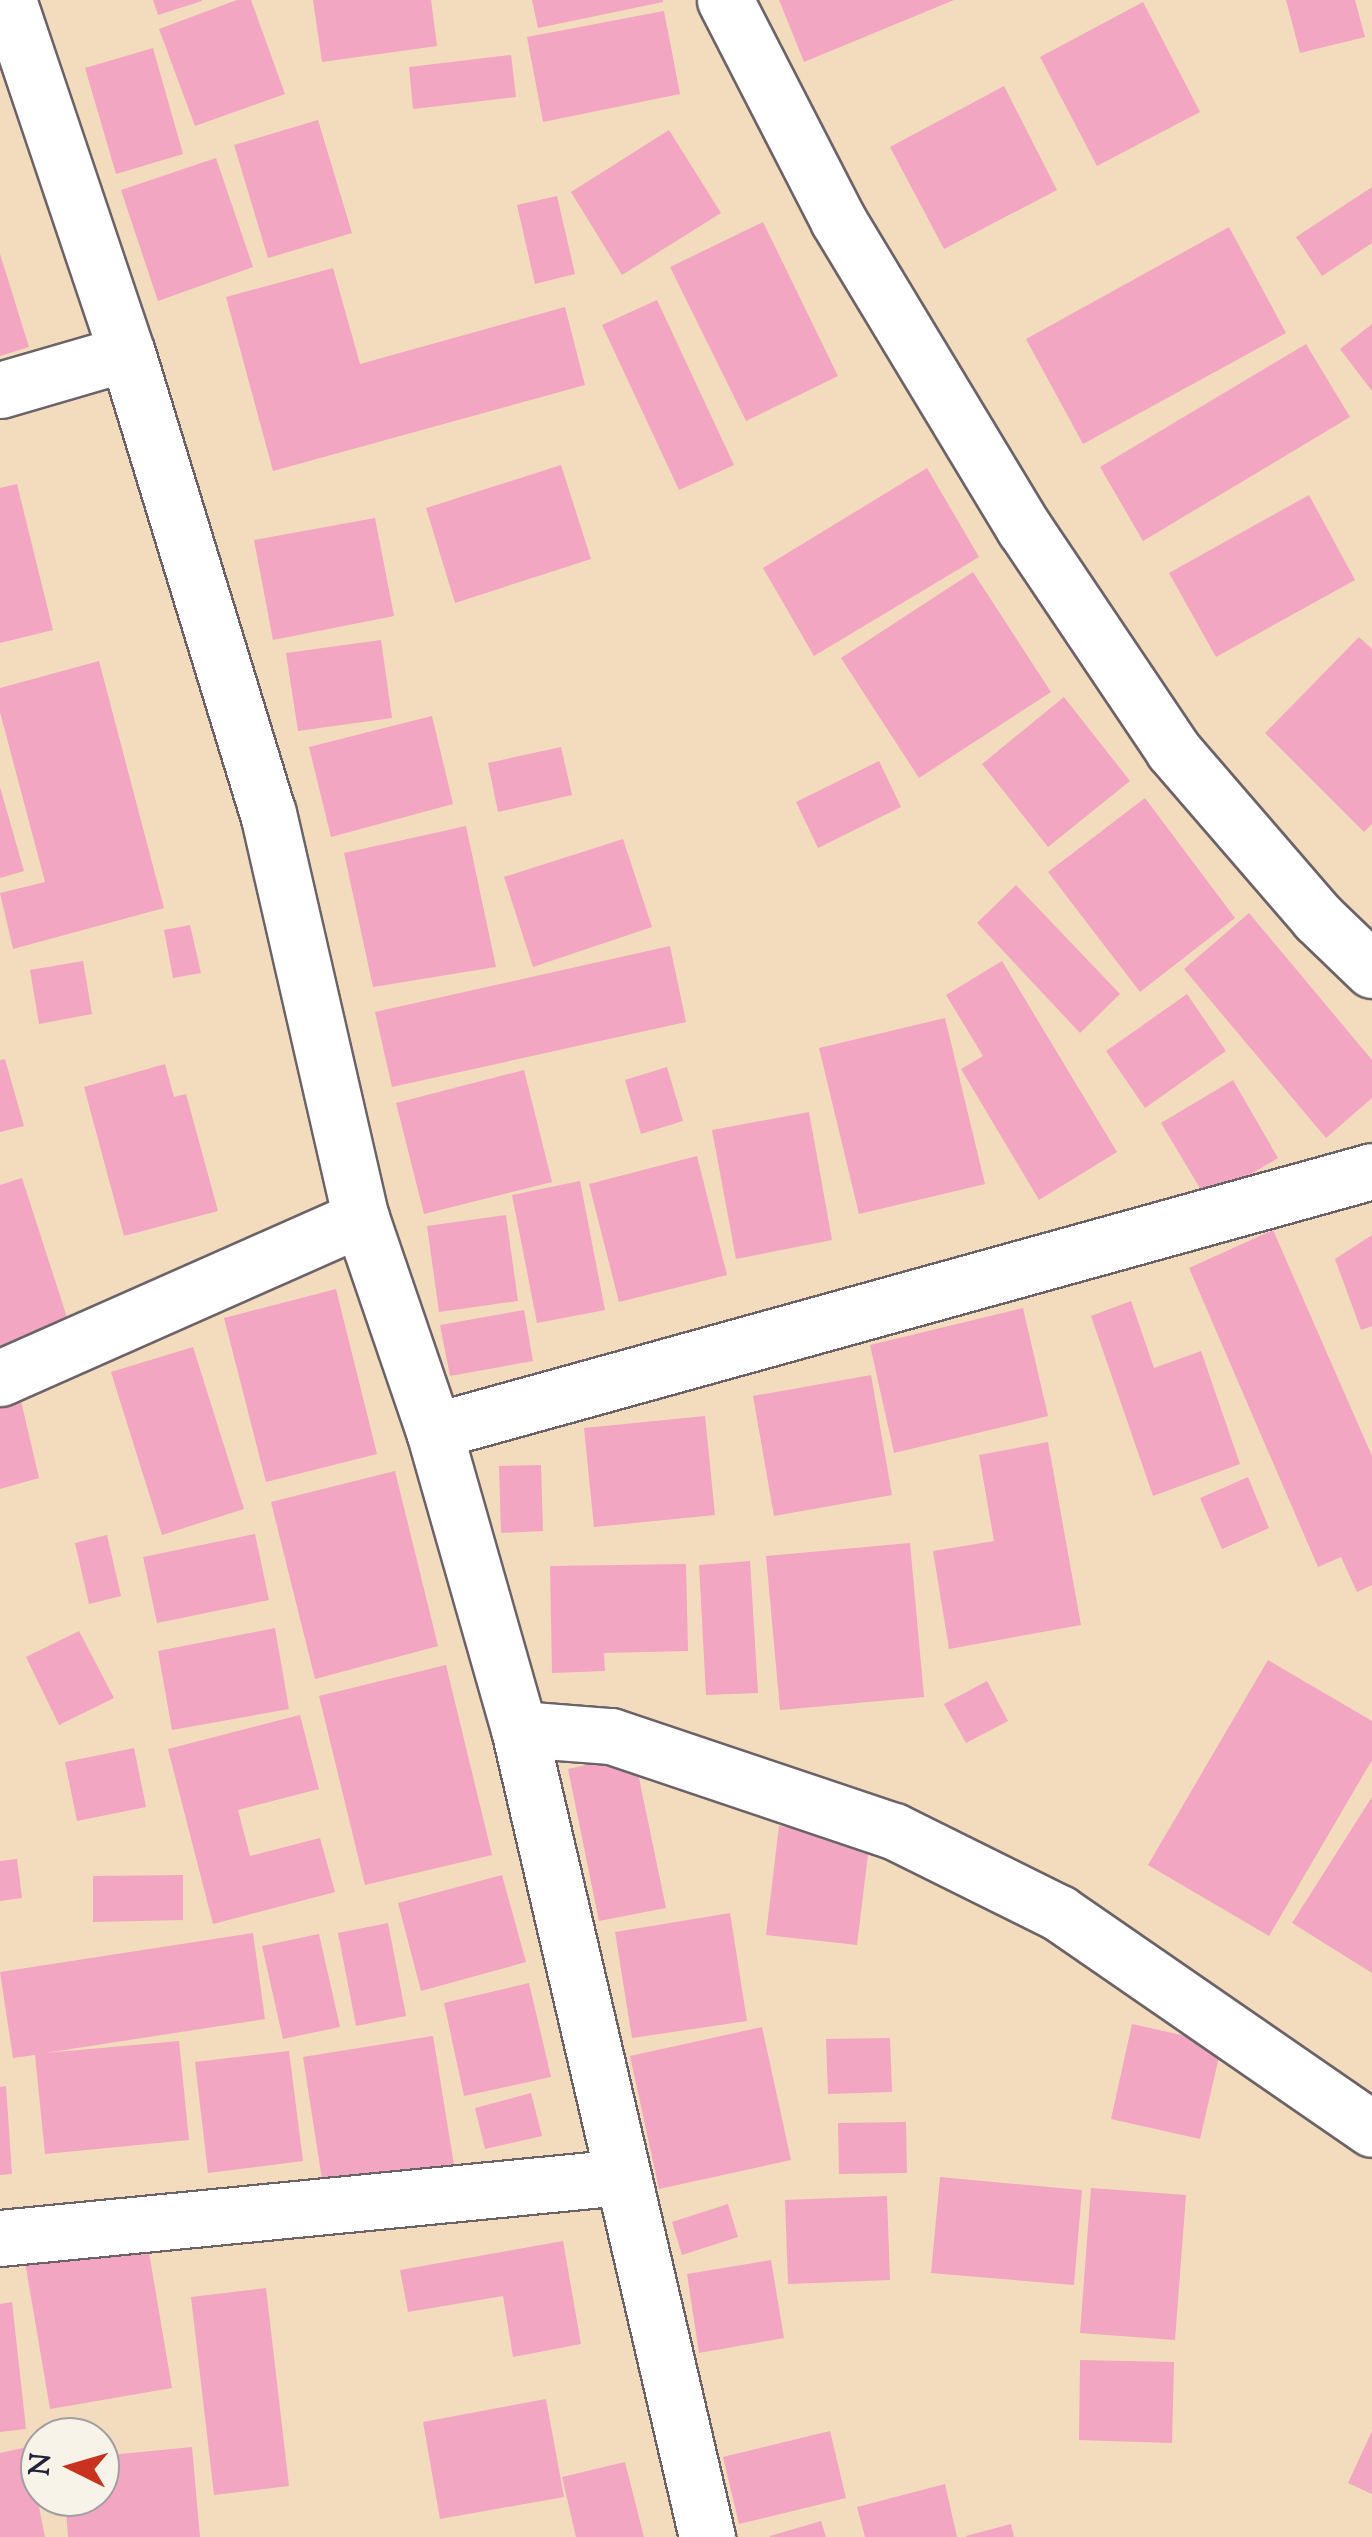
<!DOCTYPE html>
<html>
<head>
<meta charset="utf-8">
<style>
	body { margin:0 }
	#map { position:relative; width:1372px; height:2537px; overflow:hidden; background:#f2dcbd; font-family:"Sorts Mill Goudy",serif }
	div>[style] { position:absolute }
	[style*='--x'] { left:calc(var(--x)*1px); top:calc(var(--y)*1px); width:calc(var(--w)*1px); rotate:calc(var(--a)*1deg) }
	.building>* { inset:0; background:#f2a6c2 }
	.roads { filter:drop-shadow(2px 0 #6b6368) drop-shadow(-2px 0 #6b6368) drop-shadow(0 2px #6b6368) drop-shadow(0 -2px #6b6368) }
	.street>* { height:55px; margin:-27.5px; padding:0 27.5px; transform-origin:27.5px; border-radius:27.5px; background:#fff }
	.secondary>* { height:55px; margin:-27.5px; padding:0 27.5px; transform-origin:27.5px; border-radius:27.5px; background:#fff }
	span { translate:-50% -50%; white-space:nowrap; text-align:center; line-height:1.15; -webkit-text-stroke:10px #f7f3e8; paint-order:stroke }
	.north { position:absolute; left:20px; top:2417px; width:100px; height:100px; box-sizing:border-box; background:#f7f3e8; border:2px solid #a29fa3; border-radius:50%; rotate:275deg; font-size:28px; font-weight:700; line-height:40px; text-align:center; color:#22223b }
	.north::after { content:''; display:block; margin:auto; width:35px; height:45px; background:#c8321e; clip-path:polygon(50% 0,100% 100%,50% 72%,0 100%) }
</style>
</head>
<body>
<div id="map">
	<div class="building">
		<i style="clip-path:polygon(153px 0,202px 0,202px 1px,158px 15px)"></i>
		<i style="clip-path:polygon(237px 0,251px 0,285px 94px,195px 126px,159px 29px)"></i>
		<i style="clip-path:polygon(313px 0,431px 0,437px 46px,322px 62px)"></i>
		<i style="clip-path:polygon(532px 0,663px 0,663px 2px,538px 28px)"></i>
		<i style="clip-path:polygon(779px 0,954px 0,804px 62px)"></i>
		<i style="clip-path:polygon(1286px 0,1355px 0,1365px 37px,1300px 53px)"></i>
		<i style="clip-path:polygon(1143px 2px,1200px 112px,1097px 166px,1040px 57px)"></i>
		<i style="clip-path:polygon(664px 11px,680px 94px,543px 122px,527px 37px)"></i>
		<i style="clip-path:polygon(153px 48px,183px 154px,116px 174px,85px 68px)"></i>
		<i style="clip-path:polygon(511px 55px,516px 97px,413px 109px,409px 67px)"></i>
		<i style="clip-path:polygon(1004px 86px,1057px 190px,944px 249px,890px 147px)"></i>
		<i style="clip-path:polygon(318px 120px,352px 233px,268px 258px,234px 145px)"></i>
		<i style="clip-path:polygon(669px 130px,721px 213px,622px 275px,571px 192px)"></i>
		<i style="clip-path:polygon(216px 158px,253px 267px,158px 301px,121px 190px)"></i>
		<i style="clip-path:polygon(1372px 187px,1372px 243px,1322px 276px,1296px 237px)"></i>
		<i style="clip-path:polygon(557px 196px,575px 274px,535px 284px,517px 205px)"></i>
		<i style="clip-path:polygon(763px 222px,838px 376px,746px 421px,670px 267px)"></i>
		<i style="clip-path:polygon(1229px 227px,1286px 333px,1083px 444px,1026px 339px)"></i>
		<i style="clip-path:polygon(0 254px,29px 347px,0 356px)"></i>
		<i style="clip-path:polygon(333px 268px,360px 364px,565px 307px,585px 385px,273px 471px,226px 297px)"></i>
		<i style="clip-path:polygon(657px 300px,734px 465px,679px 490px,602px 325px)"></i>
		<i style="clip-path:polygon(1372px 324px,1372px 391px,1340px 349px)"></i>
		<i style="clip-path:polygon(1306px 344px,1350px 417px,1143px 541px,1100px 467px)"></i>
		<i style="clip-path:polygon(561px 465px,591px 559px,455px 603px,426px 508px)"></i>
		<i style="clip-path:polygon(927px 468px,979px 557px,814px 656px,763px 568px)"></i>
		<i style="clip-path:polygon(17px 484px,53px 630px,0 643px,0 488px)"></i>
		<i style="clip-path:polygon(1309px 495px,1355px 580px,1216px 657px,1169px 573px)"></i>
		<i style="clip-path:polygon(375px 518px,394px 616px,273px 640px,254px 540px)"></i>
		<i style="clip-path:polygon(973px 572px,1051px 692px,919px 778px,841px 658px)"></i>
		<i style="clip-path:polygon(1359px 637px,1372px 649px,1372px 824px,1364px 832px,1265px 733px)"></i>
		<i style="clip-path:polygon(381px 640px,392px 718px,298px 731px,286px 653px)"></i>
		<i style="clip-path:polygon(99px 661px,164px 908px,13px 949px,0 893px,45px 882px,0 712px,0 688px)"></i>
		<i style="clip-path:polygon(1064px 697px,1130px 781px,1048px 847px,982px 764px)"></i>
		<i style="clip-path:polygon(432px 716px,453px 804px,331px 837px,309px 747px)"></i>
		<i style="clip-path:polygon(561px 747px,572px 795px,498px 812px,488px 763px)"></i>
		<i style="clip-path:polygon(879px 761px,901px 807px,818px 848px,796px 802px)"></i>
		<i style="clip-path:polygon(0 787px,24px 871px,0 878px)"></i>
		<i style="clip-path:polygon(1145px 798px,1235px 918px,1140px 992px,1048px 872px)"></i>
		<i style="clip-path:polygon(466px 826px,496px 967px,373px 987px,344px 853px)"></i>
		<i style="clip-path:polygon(623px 839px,652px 927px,533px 967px,504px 877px)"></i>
		<i style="clip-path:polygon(1016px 885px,1120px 994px,1080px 1033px,977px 923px)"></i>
		<i style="clip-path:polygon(1249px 913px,1372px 1060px,1372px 1098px,1326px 1138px,1184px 969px)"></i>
		<i style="clip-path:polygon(190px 925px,201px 973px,173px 978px,164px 930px)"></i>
		<i style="clip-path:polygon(670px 946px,686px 1022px,392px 1087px,375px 1012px)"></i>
		<i style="clip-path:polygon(83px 961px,92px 1014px,39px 1024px,30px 970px)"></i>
		<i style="clip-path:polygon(1002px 961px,1117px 1152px,1039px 1200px,961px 1069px,983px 1056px,946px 995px)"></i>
		<i style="clip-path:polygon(1187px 994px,1226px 1051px,1145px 1108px,1106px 1051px)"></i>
		<i style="clip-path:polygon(945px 1018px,985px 1184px,859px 1214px,819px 1048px)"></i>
		<i style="clip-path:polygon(5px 1059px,24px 1126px,0 1132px,0 1060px)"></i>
		<i style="clip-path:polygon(165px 1064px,174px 1097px,186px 1094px,218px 1211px,124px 1236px,84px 1087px)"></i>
		<i style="clip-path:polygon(667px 1067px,683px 1121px,641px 1134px,625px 1080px)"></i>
		<i style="clip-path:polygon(524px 1070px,552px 1182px,424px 1214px,396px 1103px)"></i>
		<i style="clip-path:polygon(1233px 1080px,1278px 1158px,1207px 1200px,1161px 1123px)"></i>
		<i style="clip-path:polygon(809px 1112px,832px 1240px,736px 1259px,712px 1130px)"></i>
		<i style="clip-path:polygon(697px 1156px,727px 1275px,619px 1302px,589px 1184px)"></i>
		<i style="clip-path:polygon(22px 1178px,73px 1336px,0 1361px,0 1185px)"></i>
		<i style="clip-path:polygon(580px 1181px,605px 1310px,537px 1323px,512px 1195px)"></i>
		<i style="clip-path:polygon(506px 1215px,518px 1301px,439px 1312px,427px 1226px)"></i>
		<i style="clip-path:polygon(1273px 1230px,1372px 1456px,1372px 1585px,1357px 1592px,1341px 1557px,1318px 1567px,1189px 1268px)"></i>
		<i style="clip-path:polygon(1372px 1235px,1372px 1326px,1361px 1330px,1335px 1259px)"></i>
		<i style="clip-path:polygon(336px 1289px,377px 1454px,266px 1482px,224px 1318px)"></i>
		<i style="clip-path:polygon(1131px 1301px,1154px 1368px,1201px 1351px,1240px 1464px,1153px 1496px,1091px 1316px)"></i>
		<i style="clip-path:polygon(1023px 1308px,1048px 1416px,894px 1453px,870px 1345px)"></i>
		<i style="clip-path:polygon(524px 1310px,533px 1361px,450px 1376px,440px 1325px)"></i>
		<i style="clip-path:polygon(193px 1347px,244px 1509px,162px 1535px,111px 1372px)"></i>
		<i style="clip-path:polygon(871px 1375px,892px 1495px,774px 1516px,753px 1396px)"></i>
		<i style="clip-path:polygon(21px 1401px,39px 1478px,0 1489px,0 1406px)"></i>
		<i style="clip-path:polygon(705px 1416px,715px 1515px,594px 1527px,584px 1428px)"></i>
		<i style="clip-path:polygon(1048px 1442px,1081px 1625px,949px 1649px,933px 1551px,994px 1541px,979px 1455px)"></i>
		<i style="clip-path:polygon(541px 1465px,543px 1531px,501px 1533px,499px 1466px)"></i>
		<i style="clip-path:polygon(395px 1471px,438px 1646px,315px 1679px,271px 1502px)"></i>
		<i style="clip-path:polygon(1248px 1477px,1269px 1528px,1222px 1549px,1200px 1498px)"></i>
		<i style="clip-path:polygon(255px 1534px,269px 1600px,157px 1623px,143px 1557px)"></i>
		<i style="clip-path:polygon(107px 1535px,121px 1596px,89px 1604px,75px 1543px)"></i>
		<i style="clip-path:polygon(910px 1543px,924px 1697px,780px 1710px,766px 1556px)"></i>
		<i style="clip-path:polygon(750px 1561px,758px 1693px,706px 1695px,699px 1565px)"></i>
		<i style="clip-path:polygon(686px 1564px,688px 1651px,604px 1653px,605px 1671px,552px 1673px,550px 1566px)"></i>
		<i style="clip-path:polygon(275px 1628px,289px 1709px,172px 1730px,158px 1651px)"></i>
		<i style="clip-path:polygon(79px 1631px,114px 1698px,59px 1725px,26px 1657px)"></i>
		<i style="clip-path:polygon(1268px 1660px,1372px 1721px,1372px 1760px,1269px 1936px,1148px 1865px)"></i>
		<i style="clip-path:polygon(446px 1665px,492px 1855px,365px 1885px,319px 1696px)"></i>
		<i style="clip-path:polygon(987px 1681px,1008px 1721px,966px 1743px,944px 1704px)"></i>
		<i style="clip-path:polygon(300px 1715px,319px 1789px,238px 1810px,250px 1856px,320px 1838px,335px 1892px,213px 1924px,168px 1749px)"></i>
		<i style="clip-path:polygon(134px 1748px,146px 1807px,77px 1821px,65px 1762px)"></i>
		<i style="clip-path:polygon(634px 1754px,666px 1908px,599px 1921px,568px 1769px)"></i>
		<i style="clip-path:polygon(1372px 1797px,1372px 1973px,1292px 1923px)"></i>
		<i style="clip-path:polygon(779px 1826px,870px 1838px,857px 1945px,766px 1935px)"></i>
		<i style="clip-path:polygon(17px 1859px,22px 1898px,0 1901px,0 1861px)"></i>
		<i style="clip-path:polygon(183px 1875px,183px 1920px,93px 1922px,93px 1876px)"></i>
		<i style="clip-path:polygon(502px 1875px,526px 1962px,421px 1991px,398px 1903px)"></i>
		<i style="clip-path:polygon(730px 1913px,747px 2021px,632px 2038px,615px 1932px)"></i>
		<i style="clip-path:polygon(388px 1923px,406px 2016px,356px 2026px,338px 1933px)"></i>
		<i style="clip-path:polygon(253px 1933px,265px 2019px,45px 2053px,179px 2041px,189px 2140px,45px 2154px,35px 2055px,13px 2058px,0 1972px)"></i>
		<i style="clip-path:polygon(319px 1934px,340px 2027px,283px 2039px,262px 1946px)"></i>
		<i style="clip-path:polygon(529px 1983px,551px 2077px,464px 2096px,444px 2003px)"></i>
		<i style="clip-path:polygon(1132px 2024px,1222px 2044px,1200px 2139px,1111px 2119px)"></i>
		<i style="clip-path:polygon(762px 2027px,791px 2160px,659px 2189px,630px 2056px)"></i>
		<i style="clip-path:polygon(433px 2036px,454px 2165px,323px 2186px,303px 2057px)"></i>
		<i style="clip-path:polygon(890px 2038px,892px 2092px,828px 2094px,826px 2039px)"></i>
		<i style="clip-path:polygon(289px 2051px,303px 2161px,208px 2173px,195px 2062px)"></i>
		<i style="clip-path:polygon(6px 2086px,12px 2174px,0 2175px,0 2087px)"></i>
		<i style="clip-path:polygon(531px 2093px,542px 2136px,485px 2149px,475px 2108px)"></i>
		<i style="clip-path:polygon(906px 2122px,907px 2173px,839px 2174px,838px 2123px)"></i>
		<i style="clip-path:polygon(940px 2177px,1082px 2190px,1074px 2285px,931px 2273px)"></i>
		<i style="clip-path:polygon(1091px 2188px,1186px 2195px,1175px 2340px,1080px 2333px)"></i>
		<i style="clip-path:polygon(887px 2196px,890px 2280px,788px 2284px,785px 2200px)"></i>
		<i style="clip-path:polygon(728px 2204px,738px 2237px,682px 2255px,672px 2222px)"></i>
		<i style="clip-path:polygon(147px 2241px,172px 2388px,50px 2409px,25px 2262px)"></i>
		<i style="clip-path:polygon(563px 2241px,581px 2344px,513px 2357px,503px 2296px,408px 2312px,400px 2270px)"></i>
		<i style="clip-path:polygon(771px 2260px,784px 2338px,699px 2353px,687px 2274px)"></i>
		<i style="clip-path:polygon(266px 2288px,289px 2486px,214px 2495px,191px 2297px)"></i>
		<i style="clip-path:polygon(12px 2302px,26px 2429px,0 2432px,0 2304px)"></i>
		<i style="clip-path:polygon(1080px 2360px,1174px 2362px,1172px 2443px,1079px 2440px)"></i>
		<i style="clip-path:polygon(546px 2399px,564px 2497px,440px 2519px,423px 2422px)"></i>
		<i style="clip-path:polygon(830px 2431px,846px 2498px,739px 2524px,723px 2457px)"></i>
		<i style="clip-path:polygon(1372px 2431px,1372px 2494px,1348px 2483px)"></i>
		<i style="clip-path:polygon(27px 2447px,45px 2537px,0 2537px,0 2453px)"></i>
		<i style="clip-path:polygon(192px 2447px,200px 2537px,68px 2537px,65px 2497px,100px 2497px,100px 2456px)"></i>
		<i style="clip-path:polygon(625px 2462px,644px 2537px,576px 2537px,562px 2477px)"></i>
		<i style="clip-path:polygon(945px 2484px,957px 2537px,865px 2537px,857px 2507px)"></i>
		<i style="clip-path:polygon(821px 2521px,826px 2537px,770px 2537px,770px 2536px)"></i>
		<i style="clip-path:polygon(1011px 2524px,1014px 2537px,966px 2537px,966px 2536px)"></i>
	</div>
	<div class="roads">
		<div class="street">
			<i style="--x:725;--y:0;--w:247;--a:62.8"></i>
			<i style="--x:838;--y:220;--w:360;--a:58.9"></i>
			<i style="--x:1024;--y:528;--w:267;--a:56.1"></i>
			<i style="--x:1173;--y:750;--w:222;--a:49.2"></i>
			<i style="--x:1318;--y:918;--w:75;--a:43.9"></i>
			<i style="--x:0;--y:390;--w:132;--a:-16.2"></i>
			<i style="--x:0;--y:1378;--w:395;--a:-23.9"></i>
			<i style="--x:434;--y:1431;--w:973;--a:-15.49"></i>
			<i style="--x:519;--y:1729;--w:92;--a:4.4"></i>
			<i style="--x:611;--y:1736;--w:299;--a:18.6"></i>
			<i style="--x:894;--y:1831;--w:184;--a:26.4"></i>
			<i style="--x:1059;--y:1913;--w:380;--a:34.6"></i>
			<i style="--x:0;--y:2238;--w:625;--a:-5.6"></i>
		</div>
		<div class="secondary">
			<i style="--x:8;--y:0;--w:373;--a:71.4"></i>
			<i style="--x:127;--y:353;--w:481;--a:73"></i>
			<i style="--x:268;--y:813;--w:416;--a:77.1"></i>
			<i style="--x:361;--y:1218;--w:225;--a:71.1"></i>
			<i style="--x:434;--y:1431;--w:310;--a:74.1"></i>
			<i style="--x:519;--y:1729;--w:830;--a:76.9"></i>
		</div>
	</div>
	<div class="north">N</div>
</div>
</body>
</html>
